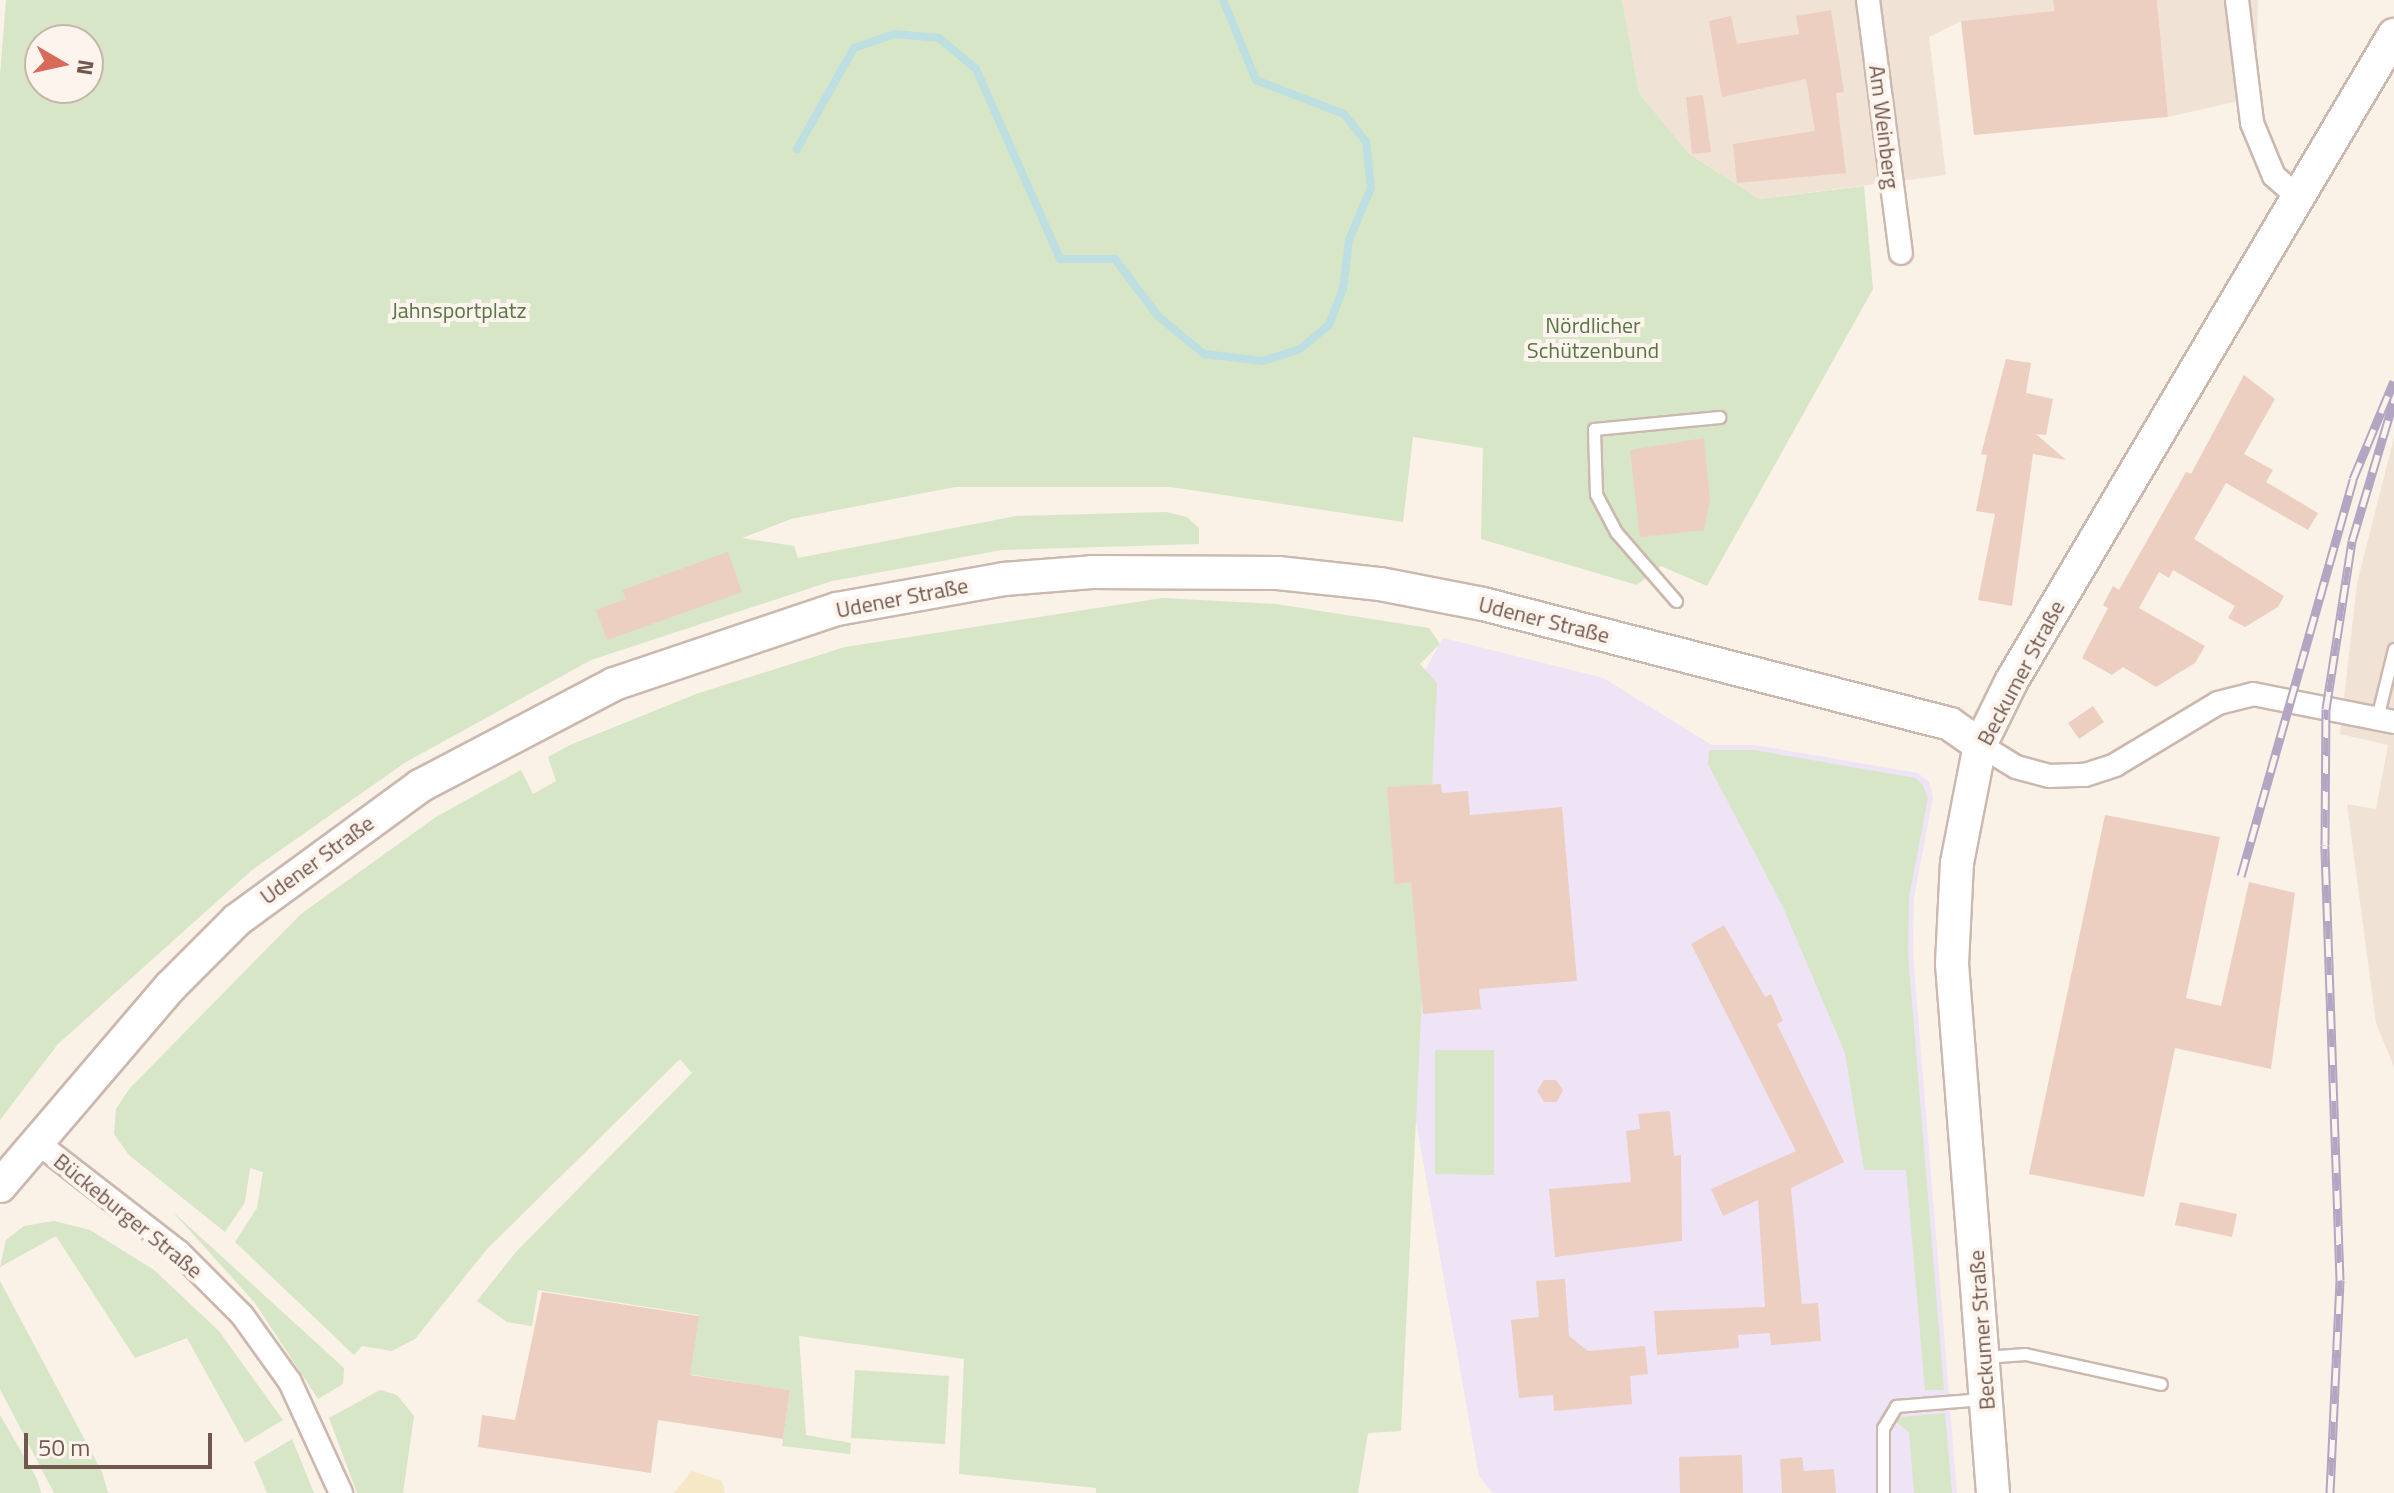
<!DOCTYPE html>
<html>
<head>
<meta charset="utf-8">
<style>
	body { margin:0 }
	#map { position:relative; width:2394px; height:1493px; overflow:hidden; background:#faf1e7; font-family:"Titillium Web",sans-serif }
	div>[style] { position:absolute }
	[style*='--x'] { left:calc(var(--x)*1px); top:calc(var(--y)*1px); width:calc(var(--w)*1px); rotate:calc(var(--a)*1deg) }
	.residential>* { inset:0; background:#f1e2d6 }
	.education>* { inset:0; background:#eee4f6 }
	.green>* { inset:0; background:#d6e6c7 }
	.sand>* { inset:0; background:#f6e7c5 }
	.stream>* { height:8px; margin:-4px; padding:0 4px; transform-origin:4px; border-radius:4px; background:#bddfe2 }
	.building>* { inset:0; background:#edcfc1 }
	.roads { filter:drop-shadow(2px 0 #cbb8ae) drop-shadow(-2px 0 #cbb8ae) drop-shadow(0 2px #cbb8ae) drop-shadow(0 -2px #cbb8ae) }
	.service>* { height:11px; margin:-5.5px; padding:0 5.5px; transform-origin:5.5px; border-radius:5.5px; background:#fff }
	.minor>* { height:22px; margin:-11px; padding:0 11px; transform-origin:11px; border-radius:11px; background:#fff }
	.secondary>* { height:32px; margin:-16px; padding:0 16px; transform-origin:16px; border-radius:16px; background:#fff }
	.rail>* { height:9px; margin-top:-4.5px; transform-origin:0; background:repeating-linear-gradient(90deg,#fdf5ed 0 18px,#b3a6c3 0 36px); box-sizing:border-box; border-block:2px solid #b3a6c3 }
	span { translate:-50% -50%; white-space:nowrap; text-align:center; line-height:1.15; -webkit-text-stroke:8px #fdf5ed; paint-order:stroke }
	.street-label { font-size:22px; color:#71574e }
	.park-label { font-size:22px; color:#597647 }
	.north { position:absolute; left:24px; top:24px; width:80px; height:80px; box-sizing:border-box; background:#fdf5ed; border:2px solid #c5b6ad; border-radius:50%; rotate:99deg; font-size:22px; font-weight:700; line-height:32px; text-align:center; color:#71574e }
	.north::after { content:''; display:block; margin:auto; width:28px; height:36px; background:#d76a59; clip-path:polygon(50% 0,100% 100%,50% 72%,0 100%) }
	.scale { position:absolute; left:24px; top:1433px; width:188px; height:36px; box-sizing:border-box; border:4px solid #71574e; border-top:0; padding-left:10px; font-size:24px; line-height:28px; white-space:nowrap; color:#71574e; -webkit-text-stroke:6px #fdf5ed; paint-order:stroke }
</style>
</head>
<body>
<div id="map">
	<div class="residential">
		<i style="clip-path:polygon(1622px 0,2053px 0,2054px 11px,1961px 21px,1929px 37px,1946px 175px,1759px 199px,1689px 154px,1639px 93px)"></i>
		<i style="clip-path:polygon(2157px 0,2258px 0,2256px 97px,2168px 117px)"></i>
		<i style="clip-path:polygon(2394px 438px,2394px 1067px,2376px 1023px,2347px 804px,2376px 809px,2388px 745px,2340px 734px,2357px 583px)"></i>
	</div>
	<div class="education">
		<i style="clip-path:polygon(1443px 638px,1603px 678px,1712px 745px,1755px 745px,1918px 773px,1929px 782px,1933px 797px,1914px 898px,1913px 954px,1957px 1493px,1493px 1493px,1479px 1476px,1399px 1026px,1373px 764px)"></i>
	</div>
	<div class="green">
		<i style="clip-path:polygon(evenodd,6px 0,1622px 0,1639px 93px,1689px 154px,1759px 199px,1864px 186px,1873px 289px,1707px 586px,1661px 566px,1637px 585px,1481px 539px,1483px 448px,1413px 437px,1403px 522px,1171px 487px,955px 487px,791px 519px,742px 538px,794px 546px,798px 558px,1016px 516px,1167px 512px,1187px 517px,1199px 528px,1199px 544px,1002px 550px,832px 581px,591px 660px,406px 762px,252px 870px,58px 1044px,0 1120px,0 75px,6px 0,40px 40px,88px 40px,88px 88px,40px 88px,40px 40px)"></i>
		<i style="clip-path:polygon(1162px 598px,1276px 604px,1429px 628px,1440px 644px,1420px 664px,1437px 683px,1401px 1431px,1368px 1433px,1358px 1493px,1096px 1493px,1096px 1488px,959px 1474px,964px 1359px,799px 1336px,806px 1435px,851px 1443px,850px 1454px,782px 1446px,790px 1390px,687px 1374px,699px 1315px,538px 1290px,532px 1326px,507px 1322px,477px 1301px,516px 1252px,692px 1073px,680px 1059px,487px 1249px,415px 1339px,392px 1351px,362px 1346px,354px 1355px,235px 1242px,257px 1208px,263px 1172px,250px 1168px,245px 1202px,225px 1232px,129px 1155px,114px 1134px,116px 1109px,130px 1088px,301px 914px,436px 817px,521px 770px,533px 794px,556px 781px,548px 757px,570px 745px,696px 694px,845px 647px)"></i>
		<i style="clip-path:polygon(1709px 750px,1754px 750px,1915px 778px,1923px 785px,1928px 798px,1909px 897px,1908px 955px,1944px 1390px,1925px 1390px,1906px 1170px,1864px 1170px,1845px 1053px,1783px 907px,1708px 764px)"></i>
		<i style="clip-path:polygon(1435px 1050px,1494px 1050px,1494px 1175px,1435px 1174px)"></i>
		<i style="clip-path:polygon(173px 1212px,344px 1368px,343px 1384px,318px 1399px,255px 1303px)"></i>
		<i style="clip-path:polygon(54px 1221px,90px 1230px,154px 1270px,219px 1331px,283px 1420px,245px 1443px,187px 1338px,135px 1358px,56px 1236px,0 1267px,6px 1240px,24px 1226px)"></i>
		<i style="clip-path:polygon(0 1281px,102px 1472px,108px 1493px,54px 1493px,0 1389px)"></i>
		<i style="clip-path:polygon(855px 1370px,949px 1376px,945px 1444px,851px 1438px)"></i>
		<i style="clip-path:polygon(380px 1390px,397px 1395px,414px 1416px,403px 1493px,357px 1493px,329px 1418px)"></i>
		<i style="clip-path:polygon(1945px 1413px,1952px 1493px,1914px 1493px,1909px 1432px,1891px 1418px)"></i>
		<i style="clip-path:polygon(0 1415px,37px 1479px,41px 1493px,0 1493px)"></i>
		<i style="clip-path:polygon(292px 1439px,314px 1493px,267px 1493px,254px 1462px)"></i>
	</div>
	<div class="sand">
		<i style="clip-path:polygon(692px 1471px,722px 1481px,725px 1493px,674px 1493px)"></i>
	</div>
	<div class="stream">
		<i style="--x:797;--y:149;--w:116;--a:-60.6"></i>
		<i style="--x:854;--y:48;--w:43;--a:-18.9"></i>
		<i style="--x:895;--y:34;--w:44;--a:5.2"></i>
		<i style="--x:939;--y:38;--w:48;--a:40"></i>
		<i style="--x:976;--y:69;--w:208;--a:66.1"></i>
		<i style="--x:1060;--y:259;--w:55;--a:0"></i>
		<i style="--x:1115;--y:259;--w:71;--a:53"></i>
		<i style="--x:1158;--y:316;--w:60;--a:39.6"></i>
		<i style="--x:1204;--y:354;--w:59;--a:6.8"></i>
		<i style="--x:1263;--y:361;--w:39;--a:-18"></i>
		<i style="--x:1300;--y:349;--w:38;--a:-40"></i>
		<i style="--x:1329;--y:325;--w:39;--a:-69"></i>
		<i style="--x:1343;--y:289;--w:49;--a:-83"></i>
		<i style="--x:1349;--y:240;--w:56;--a:-67.1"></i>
		<i style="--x:1371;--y:188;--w:46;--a:-96.2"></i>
		<i style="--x:1366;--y:142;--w:36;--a:-128"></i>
		<i style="--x:1344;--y:114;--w:94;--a:-158.9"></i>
		<i style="--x:1256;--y:80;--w:87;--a:-112.4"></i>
	</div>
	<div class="building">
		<i style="clip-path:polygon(2053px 0,2157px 0,2168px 117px,1974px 135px,1961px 21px,2054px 11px)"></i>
		<i style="clip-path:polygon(1831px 10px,1844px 92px,1836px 93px,1846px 173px,1737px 183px,1733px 144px,1815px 131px,1806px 79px,1722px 97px,1709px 21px,1731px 16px,1737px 44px,1799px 34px,1796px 16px)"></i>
		<i style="clip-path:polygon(1703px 95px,1711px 152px,1692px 154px,1686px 97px)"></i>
		<i style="clip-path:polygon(2006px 359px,2031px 363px,2026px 393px,2053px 399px,2046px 435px,2036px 434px,2066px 460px,2033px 454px,2012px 606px,1978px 600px,1995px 514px,1976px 511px,1987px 455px,1981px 454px)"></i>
		<i style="clip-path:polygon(2244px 375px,2275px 399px,2244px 454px,2273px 470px,2266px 482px,2318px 513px,2308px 530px,2226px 483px,2194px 539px,2284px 596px,2278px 607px,2245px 627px,2228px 618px,2235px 606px,2173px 570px,2169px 578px,2159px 572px,2139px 608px,2205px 646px,2195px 663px,2156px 687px,2123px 667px,2112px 675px,2082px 658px,2108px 608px,2103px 605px,2113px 586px,2119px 590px,2186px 472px,2191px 474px)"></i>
		<i style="clip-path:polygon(1704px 438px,1710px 500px,1704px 530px,1640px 537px,1630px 450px)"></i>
		<i style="clip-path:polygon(728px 552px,742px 592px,607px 640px,596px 610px,626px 599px,622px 590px)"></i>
		<i style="clip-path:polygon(2093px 706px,2104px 722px,2079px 739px,2068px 723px)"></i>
		<i style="clip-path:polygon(1441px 784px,1442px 793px,1468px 791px,1470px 815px,1562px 807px,1577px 981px,1479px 989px,1481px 1009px,1423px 1014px,1411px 882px,1395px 884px,1387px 787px)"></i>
		<i style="clip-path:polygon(2105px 815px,2220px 837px,2186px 998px,2221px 1006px,2249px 882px,2295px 893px,2271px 1069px,2175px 1048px,2144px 1197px,2029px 1174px)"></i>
		<i style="clip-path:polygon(1724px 925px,1765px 997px,1771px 994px,1783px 1021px,1777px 1024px,1844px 1162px,1791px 1188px,1802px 1304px,1818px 1303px,1821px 1341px,1771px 1345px,1770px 1333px,1738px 1335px,1739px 1348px,1657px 1355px,1654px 1311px,1765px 1307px,1758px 1200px,1723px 1216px,1711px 1189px,1796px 1151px,1691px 944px)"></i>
		<i style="clip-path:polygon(1544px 1080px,1556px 1080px,1563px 1090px,1557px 1102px,1544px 1102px,1537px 1091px)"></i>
		<i style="clip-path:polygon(1670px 1111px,1674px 1156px,1681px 1155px,1682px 1241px,1555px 1257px,1549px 1189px,1631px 1182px,1626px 1131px,1640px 1129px,1638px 1114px)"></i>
		<i style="clip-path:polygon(2180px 1202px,2237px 1214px,2232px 1237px,2175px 1225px)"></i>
		<i style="clip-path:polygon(1565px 1279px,1569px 1336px,1588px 1351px,1645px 1346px,1648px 1374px,1630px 1376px,1632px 1404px,1554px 1411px,1553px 1395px,1519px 1398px,1511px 1320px,1539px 1317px,1536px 1281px)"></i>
		<i style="clip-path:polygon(542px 1292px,699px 1316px,690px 1375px,790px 1390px,783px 1439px,658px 1420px,651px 1473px,478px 1447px,482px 1415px,515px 1420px)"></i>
		<i style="clip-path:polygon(1742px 1455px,1743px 1493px,1680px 1493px,1679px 1457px)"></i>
		<i style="clip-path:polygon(1802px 1457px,1804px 1471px,1834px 1469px,1836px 1493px,1782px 1493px,1780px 1459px)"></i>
	</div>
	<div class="roads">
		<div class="service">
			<i style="--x:1676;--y:601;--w:91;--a:-131"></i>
			<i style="--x:1616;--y:532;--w:43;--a:-117.8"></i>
			<i style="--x:1596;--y:494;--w:65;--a:-91.8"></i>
			<i style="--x:1594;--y:429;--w:126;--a:-5.5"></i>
			<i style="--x:2377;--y:718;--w:71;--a:-76.2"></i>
			<i style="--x:1985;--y:1357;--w:40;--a:-4.3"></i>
			<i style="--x:2025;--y:1354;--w:139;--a:12.4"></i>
			<i style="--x:1883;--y:1493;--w:65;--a:-90"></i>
			<i style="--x:1883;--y:1428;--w:26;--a:-59"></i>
			<i style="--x:1896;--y:1406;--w:87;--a:-4.6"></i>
		</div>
		<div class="minor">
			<i style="--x:1868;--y:0;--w:255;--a:82.6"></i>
			<i style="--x:2237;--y:0;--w:124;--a:83"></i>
			<i style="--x:2252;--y:123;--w:57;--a:67.5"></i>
			<i style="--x:2274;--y:176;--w:33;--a:41"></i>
			<i style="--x:1980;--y:745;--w:42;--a:31.4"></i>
			<i style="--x:2016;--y:767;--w:34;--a:15"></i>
			<i style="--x:2049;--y:776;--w:36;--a:-2"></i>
			<i style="--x:2085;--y:775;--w:32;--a:-18"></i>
			<i style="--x:2115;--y:765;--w:120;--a:-31"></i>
			<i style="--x:2218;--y:703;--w:36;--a:-14"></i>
			<i style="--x:2253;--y:694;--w:144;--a:11.2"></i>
			<i style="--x:38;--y:1143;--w:178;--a:37.7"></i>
			<i style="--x:179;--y:1252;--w:89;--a:45"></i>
			<i style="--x:242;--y:1315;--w:82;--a:54.4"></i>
			<i style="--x:290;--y:1382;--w:122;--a:65.3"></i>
		</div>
		<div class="secondary">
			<i style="--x:0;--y:1186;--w:263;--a:-49.5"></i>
			<i style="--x:171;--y:986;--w:93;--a:-45"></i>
			<i style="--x:237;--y:920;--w:227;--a:-36.2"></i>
			<i style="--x:420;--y:786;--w:219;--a:-27.7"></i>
			<i style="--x:614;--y:684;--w:235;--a:-18.6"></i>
			<i style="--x:837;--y:609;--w:170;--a:-10.2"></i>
			<i style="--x:1004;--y:579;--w:88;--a:-4.5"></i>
			<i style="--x:1092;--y:572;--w:186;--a:0.3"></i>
			<i style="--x:1278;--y:573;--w:103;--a:6.2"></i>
			<i style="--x:1380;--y:584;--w:105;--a:11"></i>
			<i style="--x:1483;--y:604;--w:482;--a:14.4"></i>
			<i style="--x:1950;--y:724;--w:37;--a:35"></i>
			<i style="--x:1993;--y:1493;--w:531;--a:-94.43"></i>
			<i style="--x:1952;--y:964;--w:101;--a:-87.2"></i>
			<i style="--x:1957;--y:863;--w:120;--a:-79"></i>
			<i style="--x:1980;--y:745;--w:70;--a:-63.8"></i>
			<i style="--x:2011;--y:682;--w:752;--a:-59.38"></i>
		</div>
	</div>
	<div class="rail">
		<i style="--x:2241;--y:876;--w:412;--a:-74.2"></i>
		<i style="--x:2353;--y:479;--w:106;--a:-67.3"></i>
		<i style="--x:2330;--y:1493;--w:213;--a:-87.3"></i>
		<i style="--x:2340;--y:1280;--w:435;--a:-92"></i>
		<i style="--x:2325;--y:845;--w:136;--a:-89.6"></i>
		<i style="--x:2326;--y:709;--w:170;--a:-81.2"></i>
		<i style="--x:2352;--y:541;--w:147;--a:-73.4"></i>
	</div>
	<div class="street-label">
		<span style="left:1884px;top:127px;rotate:83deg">Am Weinberg</span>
		<span style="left:902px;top:598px;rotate:-11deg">Udener Straße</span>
		<span style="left:1544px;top:620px;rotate:14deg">Udener Straße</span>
		<span style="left:2021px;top:673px;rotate:-62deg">Beckumer Straße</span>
		<span style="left:317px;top:860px;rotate:-36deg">Udener Straße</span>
		<span style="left:128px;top:1216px;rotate:39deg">Bückeburger Straße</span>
		<span style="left:1982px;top:1330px;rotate:-94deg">Beckumer Straße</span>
	</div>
	<div class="park-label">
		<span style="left:459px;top:311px">Jahnsportplatz</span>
		<span style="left:1593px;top:338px">Nördlicher<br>Schützenbund</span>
	</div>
	<div class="north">N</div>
	<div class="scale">50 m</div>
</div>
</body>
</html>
